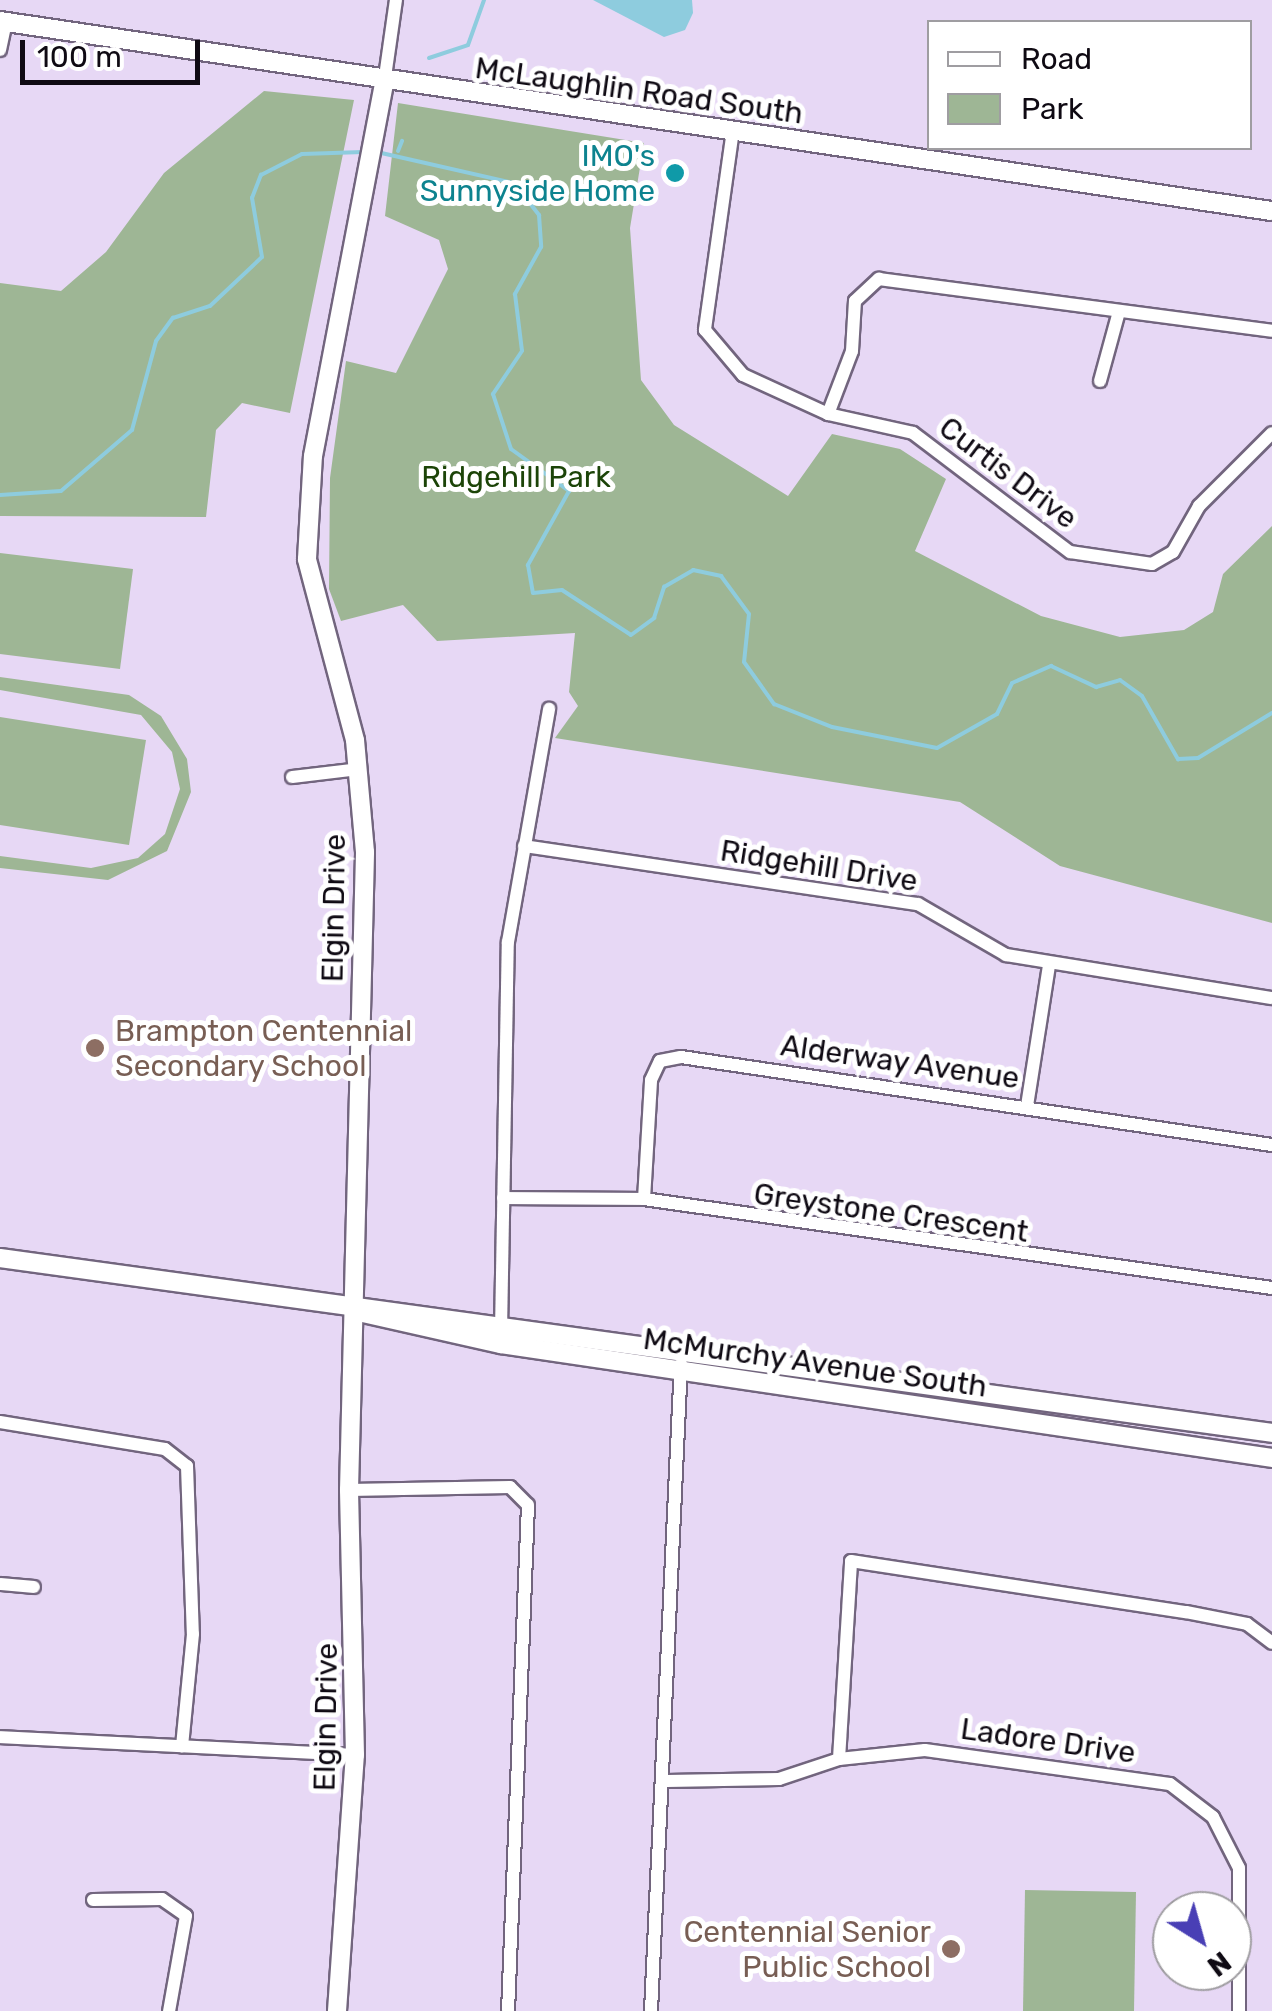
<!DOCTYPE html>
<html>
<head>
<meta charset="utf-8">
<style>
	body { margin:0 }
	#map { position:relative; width:1272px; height:2011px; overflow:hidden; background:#e7d8f5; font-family:Rubik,sans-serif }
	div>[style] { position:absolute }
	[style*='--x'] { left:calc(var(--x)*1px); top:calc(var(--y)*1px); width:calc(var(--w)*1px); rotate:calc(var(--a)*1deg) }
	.green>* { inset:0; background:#9eb695 }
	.water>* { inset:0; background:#8eccde }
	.stream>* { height:4px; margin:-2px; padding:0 2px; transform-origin:2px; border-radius:2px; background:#8eccde }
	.roads { filter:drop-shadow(2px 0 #72657e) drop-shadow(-2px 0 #72657e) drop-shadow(0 2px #72657e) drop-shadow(0 -2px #72657e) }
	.street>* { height:12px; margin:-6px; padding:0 6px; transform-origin:6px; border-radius:6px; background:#fff }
	.secondary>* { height:18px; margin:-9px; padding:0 9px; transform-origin:9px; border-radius:9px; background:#fff }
	.dots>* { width:28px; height:28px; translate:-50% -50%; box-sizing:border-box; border:5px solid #fff; border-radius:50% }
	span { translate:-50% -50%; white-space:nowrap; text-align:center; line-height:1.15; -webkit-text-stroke:10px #fff; paint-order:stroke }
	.street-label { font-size:30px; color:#0f0a13 }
	.culture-label { font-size:30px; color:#0d838f }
	.right { translate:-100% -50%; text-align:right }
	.park-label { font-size:30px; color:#1c4408 }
	.education-label { font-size:30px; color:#785e54 }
	.left { translate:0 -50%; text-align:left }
	.legend { position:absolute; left:927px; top:20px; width:325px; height:130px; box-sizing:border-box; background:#fff; border:2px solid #9f9da1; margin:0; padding:12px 18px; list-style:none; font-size:30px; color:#0f0a13 }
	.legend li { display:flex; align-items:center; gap:20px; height:50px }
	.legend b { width:50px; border:2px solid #9f9da1 }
	.north { position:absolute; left:1152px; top:1891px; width:100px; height:100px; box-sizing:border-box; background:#fff; border:2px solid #9f9da1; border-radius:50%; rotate:143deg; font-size:28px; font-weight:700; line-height:40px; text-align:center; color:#0f0a13 }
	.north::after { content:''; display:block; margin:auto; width:35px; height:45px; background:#493fb5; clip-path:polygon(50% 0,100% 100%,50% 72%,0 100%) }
	.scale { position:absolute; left:20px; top:40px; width:180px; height:45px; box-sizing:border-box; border:5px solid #0f0a13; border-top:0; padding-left:12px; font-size:30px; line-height:35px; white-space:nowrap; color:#0f0a13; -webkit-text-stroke:8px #fff; paint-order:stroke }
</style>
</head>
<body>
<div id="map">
	<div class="green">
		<i style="clip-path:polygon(264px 91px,354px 100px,290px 413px,242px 403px,216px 430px,206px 517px,0 516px,0 283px,61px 291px,106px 252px,164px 173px)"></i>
		<i style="clip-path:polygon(398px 103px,644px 143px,630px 228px,641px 380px,674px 425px,788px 496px,832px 434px,900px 449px,946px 479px,915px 551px,1041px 616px,1120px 637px,1184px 630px,1213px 612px,1223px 574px,1272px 526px,1272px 923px,1060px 866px,960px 802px,555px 738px,578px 706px,569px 692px,575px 633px,437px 641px,403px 605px,341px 621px,329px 589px,330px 478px,346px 361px,396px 373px,448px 269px,439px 240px,385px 216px)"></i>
		<i style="clip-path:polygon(0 553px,133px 569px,120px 669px,0 654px)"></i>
		<i style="clip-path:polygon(0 677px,129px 695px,161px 716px,187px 759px,191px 792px,167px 851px,108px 880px,0 868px,0 856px,91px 868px,138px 858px,165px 834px,180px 789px,172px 752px,141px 715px,0 690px)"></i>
		<i style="clip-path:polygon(0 717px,146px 740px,129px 845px,0 825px)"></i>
		<i style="clip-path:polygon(1025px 1890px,1136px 1892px,1134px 2011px,1023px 2011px)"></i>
	</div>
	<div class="water">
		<i style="clip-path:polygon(593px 0,692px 0,693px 13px,685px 30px,664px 37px)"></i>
	</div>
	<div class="stream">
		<i style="--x:429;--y:58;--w:41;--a:-18.4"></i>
		<i style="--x:468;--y:45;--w:48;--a:-70.4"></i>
		<i style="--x:398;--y:151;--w:11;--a:-68"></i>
		<i style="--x:377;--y:152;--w:140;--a:12.8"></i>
		<i style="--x:514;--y:183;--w:41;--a:52"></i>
		<i style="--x:539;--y:215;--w:32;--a:86"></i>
		<i style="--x:541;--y:247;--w:54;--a:119"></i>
		<i style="--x:515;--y:294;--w:57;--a:83"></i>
		<i style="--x:522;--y:351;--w:52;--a:124"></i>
		<i style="--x:493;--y:394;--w:58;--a:71.9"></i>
		<i style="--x:511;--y:449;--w:72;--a:35.9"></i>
		<i style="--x:569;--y:491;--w:85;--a:119"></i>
		<i style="--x:528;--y:565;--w:28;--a:80"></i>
		<i style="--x:533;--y:593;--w:29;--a:-6"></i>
		<i style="--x:562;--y:590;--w:82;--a:33.1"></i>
		<i style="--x:631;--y:635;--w:29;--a:-36"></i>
		<i style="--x:654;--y:618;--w:33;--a:-72"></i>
		<i style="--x:664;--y:587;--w:34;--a:-30"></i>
		<i style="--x:693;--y:570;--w:29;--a:12"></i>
		<i style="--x:721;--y:576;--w:47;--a:53.6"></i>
		<i style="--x:749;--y:614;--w:48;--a:95.9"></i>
		<i style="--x:744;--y:662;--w:52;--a:54.5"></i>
		<i style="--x:774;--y:704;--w:62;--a:21.6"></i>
		<i style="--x:832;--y:727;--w:107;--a:11.3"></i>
		<i style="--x:937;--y:748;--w:69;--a:-29.5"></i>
		<i style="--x:997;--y:714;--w:34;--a:-64"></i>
		<i style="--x:1012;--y:683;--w:43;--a:-23.6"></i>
		<i style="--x:1051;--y:666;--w:50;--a:25"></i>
		<i style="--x:1096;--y:687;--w:25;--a:-16"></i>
		<i style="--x:1120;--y:680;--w:27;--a:36"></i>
		<i style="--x:1142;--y:696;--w:73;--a:60.3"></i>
		<i style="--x:1178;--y:759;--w:20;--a:-3"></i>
		<i style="--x:1198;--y:758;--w:87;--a:-31.3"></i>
		<i style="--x:0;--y:495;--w:61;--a:-3.8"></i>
		<i style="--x:61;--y:491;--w:94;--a:-40.7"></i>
		<i style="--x:132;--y:430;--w:92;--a:-74.9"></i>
		<i style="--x:156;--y:341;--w:29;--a:-54"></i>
		<i style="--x:173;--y:318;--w:39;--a:-18"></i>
		<i style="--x:210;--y:306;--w:71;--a:-43.3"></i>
		<i style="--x:262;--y:257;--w:60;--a:-99.6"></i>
		<i style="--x:252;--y:198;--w:25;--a:-69"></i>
		<i style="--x:261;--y:175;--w:46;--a:-27.1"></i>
		<i style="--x:302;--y:154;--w:61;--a:-1.9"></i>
	</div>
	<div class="roads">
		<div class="street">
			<i style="--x:0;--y:50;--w:29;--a:-78"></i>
			<i style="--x:384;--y:84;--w:85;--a:-81.9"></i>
			<i style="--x:733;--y:130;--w:202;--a:98"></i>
			<i style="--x:705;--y:330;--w:59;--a:49.8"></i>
			<i style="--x:743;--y:375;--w:94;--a:24.6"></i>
			<i style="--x:828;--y:414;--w:87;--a:12.6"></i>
			<i style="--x:913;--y:433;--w:197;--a:37.2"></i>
			<i style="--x:1070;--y:552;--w:83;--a:8.3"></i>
			<i style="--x:1152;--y:564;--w:24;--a:-30"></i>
			<i style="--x:1173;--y:552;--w:53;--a:-60.5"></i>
			<i style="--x:1199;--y:506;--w:103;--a:-45"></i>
			<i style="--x:1100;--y:381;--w:68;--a:-74.7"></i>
			<i style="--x:828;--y:414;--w:67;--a:-69.1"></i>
			<i style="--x:852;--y:351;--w:50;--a:-86.6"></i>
			<i style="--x:855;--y:301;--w:33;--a:-43"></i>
			<i style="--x:879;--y:279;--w:396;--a:7.5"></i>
			<i style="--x:292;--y:777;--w:67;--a:-6.8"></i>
			<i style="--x:524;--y:846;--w:398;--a:8.4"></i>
			<i style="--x:918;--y:904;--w:102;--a:30.1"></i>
			<i style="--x:1006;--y:955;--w:269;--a:9.2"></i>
			<i style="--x:1027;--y:1106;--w:142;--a:-81.1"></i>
			<i style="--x:503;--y:1198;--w:141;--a:0.4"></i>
			<i style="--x:644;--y:1199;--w:634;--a:8.07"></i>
			<i style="--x:644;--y:1199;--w:119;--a:-86.6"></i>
			<i style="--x:651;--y:1080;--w:21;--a:-65"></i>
			<i style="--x:660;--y:1061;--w:21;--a:-11"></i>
			<i style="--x:681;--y:1057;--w:598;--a:8.47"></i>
			<i style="--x:501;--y:1331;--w:389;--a:-89"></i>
			<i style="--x:508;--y:942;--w:237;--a:-80"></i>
			<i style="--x:0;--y:1422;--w:167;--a:9.3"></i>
			<i style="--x:165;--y:1449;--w:28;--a:38"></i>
			<i style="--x:187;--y:1466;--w:168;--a:88"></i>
			<i style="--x:193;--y:1634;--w:113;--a:95.6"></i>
			<i style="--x:349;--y:1490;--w:161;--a:-1.1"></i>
			<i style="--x:510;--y:1487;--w:25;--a:45"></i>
			<i style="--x:528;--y:1505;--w:506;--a:92.26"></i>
			<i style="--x:0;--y:1584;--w:34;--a:5"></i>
			<i style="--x:0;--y:1737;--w:355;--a:2.9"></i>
			<i style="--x:839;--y:1759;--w:198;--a:-86.5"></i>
			<i style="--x:851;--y:1561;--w:339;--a:8.7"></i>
			<i style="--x:1186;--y:1612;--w:62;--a:11.1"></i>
			<i style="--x:1247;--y:1624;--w:31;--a:37"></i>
			<i style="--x:667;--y:1781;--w:112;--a:-1"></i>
			<i style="--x:779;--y:1779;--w:63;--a:-18.4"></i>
			<i style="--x:839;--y:1759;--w:86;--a:-6"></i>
			<i style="--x:925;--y:1750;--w:247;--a:7.9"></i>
			<i style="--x:1170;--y:1784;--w:54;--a:37.5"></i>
			<i style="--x:1213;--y:1817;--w:57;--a:63"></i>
			<i style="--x:1239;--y:1868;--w:143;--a:90"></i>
			<i style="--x:93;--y:1900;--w:69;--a:-0.8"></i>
			<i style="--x:162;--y:1899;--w:29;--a:35"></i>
			<i style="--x:186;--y:1916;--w:97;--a:100.1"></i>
			<i style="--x:651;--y:2011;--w:648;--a:-87.35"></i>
		</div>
		<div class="secondary">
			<i style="--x:0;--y:21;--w:1286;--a:8.5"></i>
			<i style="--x:0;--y:1258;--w:1284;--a:7.83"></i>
			<i style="--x:354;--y:1311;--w:151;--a:12.7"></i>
			<i style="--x:501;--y:1344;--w:779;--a:8.41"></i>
			<i style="--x:337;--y:2011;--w:257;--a:-86"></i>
			<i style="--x:355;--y:1755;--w:265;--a:-91.3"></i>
			<i style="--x:349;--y:1490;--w:638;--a:-88.56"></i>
			<i style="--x:365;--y:852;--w:112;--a:-95.1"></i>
			<i style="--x:355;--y:740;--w:187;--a:-104.9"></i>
			<i style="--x:307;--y:559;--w:103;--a:-86.7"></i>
			<i style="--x:313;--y:456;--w:379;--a:-79.2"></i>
		</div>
	</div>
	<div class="dots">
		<i style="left:675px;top:173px;background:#0f9aa8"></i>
		<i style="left:95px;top:1048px;background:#8d6e63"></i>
		<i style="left:951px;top:1949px;background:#8d6e63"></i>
	</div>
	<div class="street-label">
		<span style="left:639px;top:91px;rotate:8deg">McLaughlin Road South</span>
		<span style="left:1008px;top:473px;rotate:37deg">Curtis Drive</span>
		<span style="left:819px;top:866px;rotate:9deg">Ridgehill Drive</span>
		<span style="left:334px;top:908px;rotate:-89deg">Elgin Drive</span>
		<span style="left:900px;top:1062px;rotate:8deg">Alderway Avenue</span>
		<span style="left:891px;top:1213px;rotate:8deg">Greystone Crescent</span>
		<span style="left:815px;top:1363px;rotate:8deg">McMurchy Avenue South</span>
		<span style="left:326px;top:1717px;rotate:-89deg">Elgin Drive</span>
		<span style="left:1048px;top:1741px;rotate:8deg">Ladore Drive</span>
	</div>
	<div class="culture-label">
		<span class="right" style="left:655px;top:173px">IMO's<br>Sunnyside Home</span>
	</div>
	<div class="park-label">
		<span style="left:516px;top:477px">Ridgehill Park</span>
	</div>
	<div class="education-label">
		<span class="left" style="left:115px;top:1048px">Brampton Centennial<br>Secondary School</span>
		<span class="right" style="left:931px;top:1949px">Centennial Senior<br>Public School</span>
	</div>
	<ul class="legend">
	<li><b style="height:12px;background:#fff"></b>Road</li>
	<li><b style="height:28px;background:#9eb695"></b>Park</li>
	</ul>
	<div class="north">N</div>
	<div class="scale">100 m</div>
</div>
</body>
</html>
